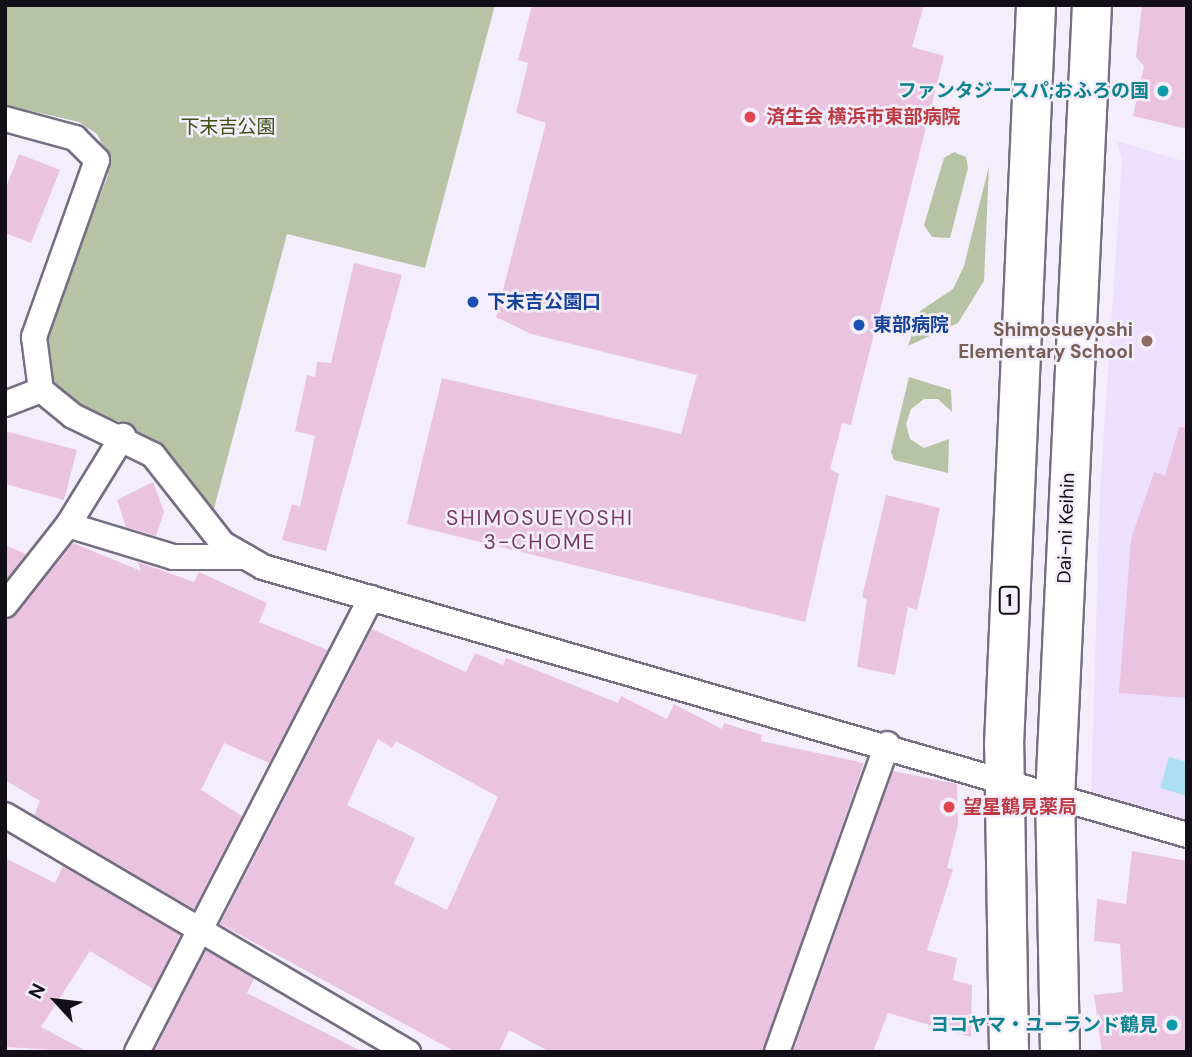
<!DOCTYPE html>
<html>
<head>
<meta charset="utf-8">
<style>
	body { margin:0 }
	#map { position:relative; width:1192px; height:1057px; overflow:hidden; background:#f4eefc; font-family:"DM Sans","Noto Sans JP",sans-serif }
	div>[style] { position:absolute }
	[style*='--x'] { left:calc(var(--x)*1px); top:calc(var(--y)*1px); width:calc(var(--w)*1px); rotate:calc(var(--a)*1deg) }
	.built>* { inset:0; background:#ede0ff }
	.green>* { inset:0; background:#b7c3a4 }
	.water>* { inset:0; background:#addff2 }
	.building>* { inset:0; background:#eac3e0 }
	.roads { filter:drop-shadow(2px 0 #766e83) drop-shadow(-2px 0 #766e83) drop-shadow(0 2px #766e83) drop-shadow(0 -2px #766e83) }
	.minor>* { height:24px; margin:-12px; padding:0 12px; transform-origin:12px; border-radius:12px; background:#fff }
	.trunk>* { height:38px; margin:-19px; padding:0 19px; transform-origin:19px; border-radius:19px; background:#fff }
	.dots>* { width:19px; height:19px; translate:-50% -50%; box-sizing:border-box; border:4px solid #f4eefc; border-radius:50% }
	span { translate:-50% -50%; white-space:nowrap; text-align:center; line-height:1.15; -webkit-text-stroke:5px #f4eefc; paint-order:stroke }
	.shield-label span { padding:2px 5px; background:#f4eefc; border:2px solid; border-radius:5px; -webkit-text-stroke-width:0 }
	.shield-label { font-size:18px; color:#120f17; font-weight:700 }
	.culture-label { font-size:19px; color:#0d838f; font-weight:700 }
	.right { translate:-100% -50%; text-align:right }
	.health-label { font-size:19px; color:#be3a42; font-weight:700 }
	.left { translate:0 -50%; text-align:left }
	.park-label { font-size:19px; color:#3d4f12 }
	.transit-label { font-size:19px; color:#164399; font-weight:700 }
	.education-label { font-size:19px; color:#785e54; font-weight:700 }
	.street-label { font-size:19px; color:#120f17 }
	.neighbourhood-label { font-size:21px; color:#773a62; letter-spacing:2px }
	.frame { position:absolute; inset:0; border:7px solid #120f17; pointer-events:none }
	.north { position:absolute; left:21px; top:966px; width:70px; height:70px; -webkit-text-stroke:5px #f4eefc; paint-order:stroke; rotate:297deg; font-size:19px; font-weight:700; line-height:28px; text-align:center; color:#120f17 }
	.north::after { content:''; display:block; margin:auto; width:24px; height:32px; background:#120f17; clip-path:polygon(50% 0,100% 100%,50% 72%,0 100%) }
</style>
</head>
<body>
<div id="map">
	<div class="built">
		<i style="clip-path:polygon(1117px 141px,1187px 162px,1187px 822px,1091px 795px,1100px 489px,1122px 161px)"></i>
	</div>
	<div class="green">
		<i style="clip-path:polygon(5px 5px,495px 5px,425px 268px,287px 234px,212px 516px,158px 446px,126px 424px,82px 408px,51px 381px,44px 340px,108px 175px,108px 156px,97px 134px,79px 122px,5px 105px)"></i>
		<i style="clip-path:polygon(954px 152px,966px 157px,968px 168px,950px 238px,932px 237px,924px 225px,944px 158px)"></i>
		<i style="clip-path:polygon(989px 166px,984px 281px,958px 323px,908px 346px,920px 311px,953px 289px,964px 266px)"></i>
		<i style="clip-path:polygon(909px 377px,951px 390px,952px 412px,938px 399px,924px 399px,911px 409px,906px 424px,910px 439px,924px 448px,949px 439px,948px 473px,894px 460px,891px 452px)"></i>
	</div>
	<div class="water">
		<i style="clip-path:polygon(1169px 757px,1187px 762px,1187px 796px,1160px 788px)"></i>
	</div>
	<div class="building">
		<i style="clip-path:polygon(532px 5px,924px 5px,912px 47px,944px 56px,851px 425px,842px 423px,830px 469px,839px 474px,805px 622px,407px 524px,442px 378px,681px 434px,697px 375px,531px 334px,496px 317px,546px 123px,516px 113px,528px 63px,518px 60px)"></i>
		<i style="clip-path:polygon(1142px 5px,1187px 5px,1187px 129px,1133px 116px,1144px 66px,1136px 57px)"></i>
		<i style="clip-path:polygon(19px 154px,60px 170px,31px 243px,5px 233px,5px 190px)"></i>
		<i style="clip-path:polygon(354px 263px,402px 275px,326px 551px,282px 540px,292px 504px,300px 507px,315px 436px,295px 431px,307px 375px,315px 377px,317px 362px,331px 363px)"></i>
		<i style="clip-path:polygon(1179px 427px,1187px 428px,1187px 698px,1119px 693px,1131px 539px,1154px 472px,1165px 476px)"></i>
		<i style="clip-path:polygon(5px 431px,77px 450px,64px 500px,5px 484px)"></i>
		<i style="clip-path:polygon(153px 482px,164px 512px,156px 536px,126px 527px,117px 500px)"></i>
		<i style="clip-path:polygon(886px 495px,940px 508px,917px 610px,908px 607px,895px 675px,857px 667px,867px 599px,862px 597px)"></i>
		<i style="clip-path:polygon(73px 543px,141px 571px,138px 562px,194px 582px,199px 572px,267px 603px,259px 622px,328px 650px,269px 763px,224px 743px,201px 790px,242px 816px,194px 909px,34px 815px,40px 801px,5px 780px,5px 620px,17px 614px)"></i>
		<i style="clip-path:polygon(5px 545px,26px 554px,5px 581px)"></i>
		<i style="clip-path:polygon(evenodd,372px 629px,466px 672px,475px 653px,503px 665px,506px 658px,618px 703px,621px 696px,667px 719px,674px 704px,722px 729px,724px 723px,762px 735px,761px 741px,864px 763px,763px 1052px,550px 1052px,509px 1030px,499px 1052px,456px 1052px,220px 924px,372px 629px,378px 739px,392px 748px,396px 741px,498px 797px,447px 910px,394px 884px,415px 838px,347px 805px,378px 739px)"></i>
		<i style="clip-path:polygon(893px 771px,957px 784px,958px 825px,947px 868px,953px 869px,927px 950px,957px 958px,953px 980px,972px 985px,971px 1037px,888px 1013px,873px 1052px,793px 1052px)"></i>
		<i style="clip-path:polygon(1132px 851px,1187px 861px,1187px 1052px,1102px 1052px,1094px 995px,1123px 992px,1120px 944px,1094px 941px,1097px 899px,1126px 904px)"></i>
		<i style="clip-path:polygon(5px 858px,55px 883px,63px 866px,180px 935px,153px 989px,90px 951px,41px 1027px,88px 1052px,5px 1047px)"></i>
		<i style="clip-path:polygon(206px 950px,254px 979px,247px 993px,363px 1052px,154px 1052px)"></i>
	</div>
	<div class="roads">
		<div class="minor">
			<i style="--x:5;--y:119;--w:73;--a:15.2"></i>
			<i style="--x:75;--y:138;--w:31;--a:45"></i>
			<i style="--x:97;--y:160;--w:188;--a:109.6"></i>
			<i style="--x:34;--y:337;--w:53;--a:82.5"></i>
			<i style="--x:5;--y:404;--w:39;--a:-21"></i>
			<i style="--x:41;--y:390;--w:41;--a:39.1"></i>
			<i style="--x:73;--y:416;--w:89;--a:26"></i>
			<i style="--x:153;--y:455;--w:113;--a:51.8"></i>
			<i style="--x:223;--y:544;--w:46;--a:29.9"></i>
			<i style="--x:263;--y:567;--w:962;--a:16.17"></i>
			<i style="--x:68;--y:525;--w:110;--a:16.9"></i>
			<i style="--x:173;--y:557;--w:73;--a:0"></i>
			<i style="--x:5;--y:605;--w:102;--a:-51.8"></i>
			<i style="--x:68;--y:525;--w:105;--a:-58.3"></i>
			<i style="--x:5;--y:815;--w:468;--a:30.5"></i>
			<i style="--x:137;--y:1052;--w:511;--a:-62.73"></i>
			<i style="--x:777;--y:1052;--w:327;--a:-70.3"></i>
		</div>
		<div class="trunk">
			<i style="--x:1009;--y:1052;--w:307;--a:-90.9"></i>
			<i style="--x:1004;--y:745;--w:741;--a:-87.52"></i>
			<i style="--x:1060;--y:1052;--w:254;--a:-91.1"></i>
			<i style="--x:1055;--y:798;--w:794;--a:-87.33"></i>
		</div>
	</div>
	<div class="dots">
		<i style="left:1163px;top:91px;background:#0f9aa8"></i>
		<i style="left:750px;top:117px;background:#e0444e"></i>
		<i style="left:473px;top:302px;background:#1a4fb4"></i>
		<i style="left:859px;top:325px;background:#1a4fb4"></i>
		<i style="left:1147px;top:341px;background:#8d6e63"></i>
		<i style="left:949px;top:807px;background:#e0444e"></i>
		<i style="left:1172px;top:1025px;background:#0f9aa8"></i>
	</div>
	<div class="shield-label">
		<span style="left:1009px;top:600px">1</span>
	</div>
	<div class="culture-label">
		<span class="right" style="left:1149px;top:91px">ファンタジースパ;おふろの国</span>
		<span class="right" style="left:1158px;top:1025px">ヨコヤマ・ユーランド鶴見</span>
	</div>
	<div class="health-label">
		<span class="left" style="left:766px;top:117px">済生会 横浜市東部病院</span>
		<span class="left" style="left:963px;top:807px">望星鶴見薬局</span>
	</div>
	<div class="park-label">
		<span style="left:228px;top:127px">下末吉公園</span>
	</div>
	<div class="transit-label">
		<span class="left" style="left:487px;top:302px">下末吉公園口</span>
		<span class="left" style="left:873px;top:325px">東部病院</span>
	</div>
	<div class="education-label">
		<span class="right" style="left:1133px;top:341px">Shimosueyoshi<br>Elementary School</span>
	</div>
	<div class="street-label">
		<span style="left:1066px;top:528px;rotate:-88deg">Dai-ni Keihin</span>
	</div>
	<div class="neighbourhood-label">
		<span style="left:540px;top:530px">SHIMOSUEYOSHI<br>3-CHOME</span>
	</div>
	<div class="frame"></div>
	<div class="north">N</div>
</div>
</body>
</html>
